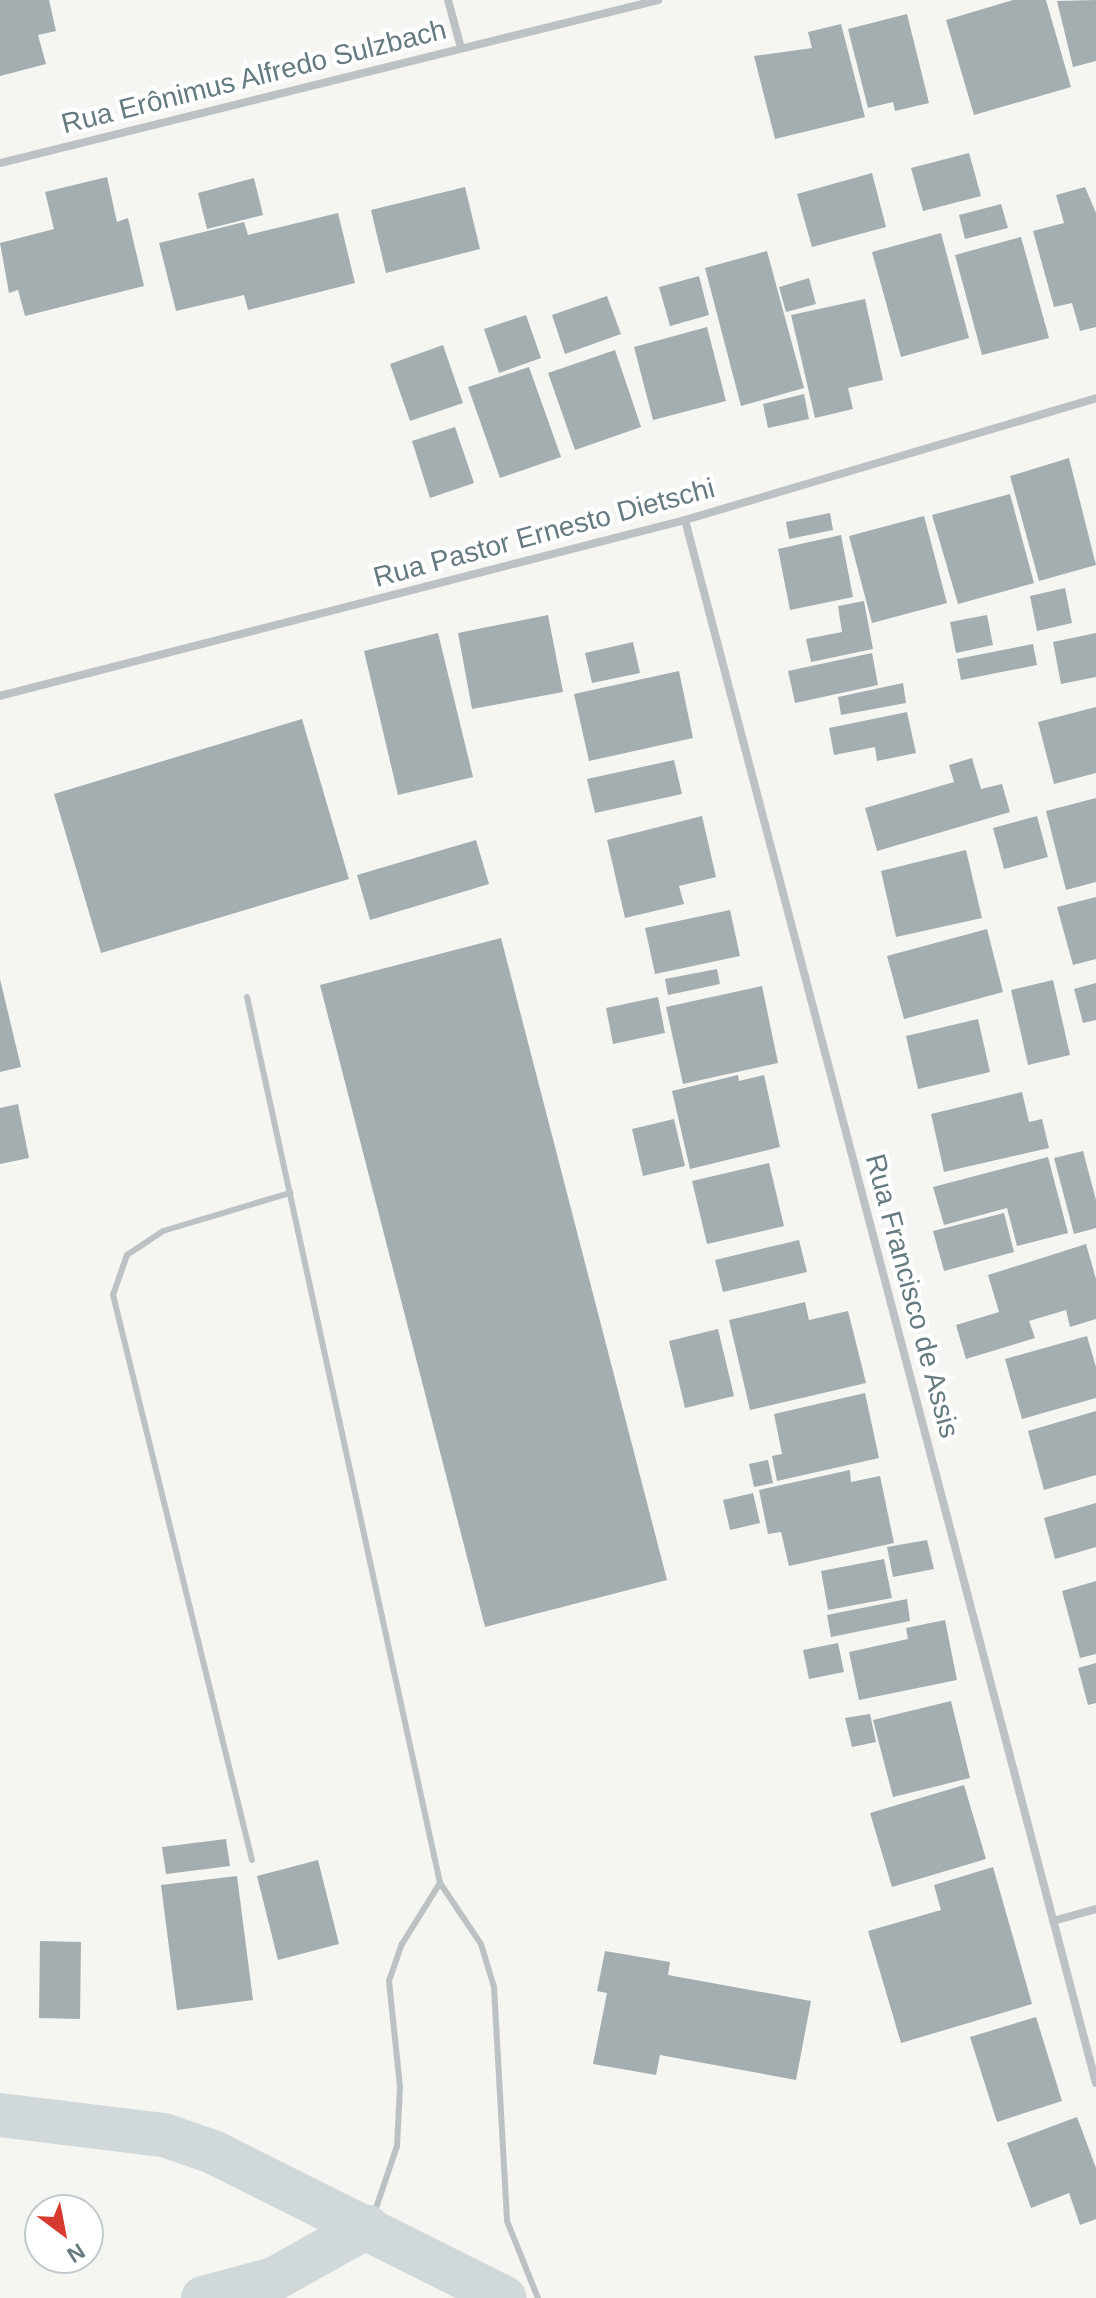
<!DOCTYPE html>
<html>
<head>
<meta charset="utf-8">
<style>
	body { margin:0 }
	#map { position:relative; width:1096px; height:2298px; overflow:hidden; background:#f5f5f2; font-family:Arial,sans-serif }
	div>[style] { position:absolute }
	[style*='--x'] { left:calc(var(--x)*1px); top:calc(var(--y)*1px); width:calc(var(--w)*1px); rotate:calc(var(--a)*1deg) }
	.building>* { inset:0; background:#a4aeb1 }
	.lane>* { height:6px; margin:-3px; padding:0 3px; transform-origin:3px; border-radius:3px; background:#bcc2c4 }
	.street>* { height:8px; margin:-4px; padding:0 4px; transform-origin:4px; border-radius:4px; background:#bcc2c4 }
	.secondary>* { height:44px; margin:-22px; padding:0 22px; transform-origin:22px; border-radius:22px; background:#d1d8d9 }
	.highway>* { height:44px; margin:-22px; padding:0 22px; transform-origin:22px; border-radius:22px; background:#d1d8d9 }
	span { translate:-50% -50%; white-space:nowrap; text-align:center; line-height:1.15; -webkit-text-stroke:8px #fff; paint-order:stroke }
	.street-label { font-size:28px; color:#667a81 }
	.north { position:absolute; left:24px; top:2194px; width:80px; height:80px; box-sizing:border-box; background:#fff; border:2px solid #c2cacd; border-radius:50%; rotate:148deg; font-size:22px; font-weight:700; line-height:32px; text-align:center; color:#667a81 }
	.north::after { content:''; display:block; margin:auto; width:28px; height:36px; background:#d73b30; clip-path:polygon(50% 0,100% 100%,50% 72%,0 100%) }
</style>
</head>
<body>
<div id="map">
	<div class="building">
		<i style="clip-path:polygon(0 0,49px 0,56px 31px,38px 35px,46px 64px,0 76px)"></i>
		<i style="clip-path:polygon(1013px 0,1046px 0,1071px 87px,974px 115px,946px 20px)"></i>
		<i style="clip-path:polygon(1096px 0,1096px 61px,1073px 67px,1057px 1px)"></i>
		<i style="clip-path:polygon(907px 14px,929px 103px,895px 111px,893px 102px,868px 108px,848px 29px)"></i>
		<i style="clip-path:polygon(841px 24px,865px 117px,775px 139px,754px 56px,812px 48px,808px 32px)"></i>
		<i style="clip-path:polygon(969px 153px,981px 196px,923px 211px,911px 168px)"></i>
		<i style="clip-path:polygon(872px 173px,886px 227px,812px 247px,797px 194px)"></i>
		<i style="clip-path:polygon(107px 177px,117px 222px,128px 218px,144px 286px,25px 316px,18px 290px,9px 293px,0 243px,54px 229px,45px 192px)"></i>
		<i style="clip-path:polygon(254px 178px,263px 215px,207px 229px,198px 193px)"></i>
		<i style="clip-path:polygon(465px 187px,480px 249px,386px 273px,371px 210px)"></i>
		<i style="clip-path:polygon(1085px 187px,1096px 213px,1096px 327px,1080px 331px,1072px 303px,1054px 307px,1033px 231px,1064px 223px,1056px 195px)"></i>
		<i style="clip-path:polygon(1001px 204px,1008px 228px,965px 239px,959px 215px)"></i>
		<i style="clip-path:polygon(338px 213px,355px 283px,248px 310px,244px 295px,176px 311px,159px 243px,244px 222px,248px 235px)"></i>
		<i style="clip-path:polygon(941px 233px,969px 338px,901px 357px,872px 252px)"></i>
		<i style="clip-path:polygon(1021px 237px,1049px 338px,982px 355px,955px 255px)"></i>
		<i style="clip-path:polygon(767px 251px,804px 388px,741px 406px,705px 268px)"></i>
		<i style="clip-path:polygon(699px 276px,709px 315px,670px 326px,659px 287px)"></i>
		<i style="clip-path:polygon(809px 278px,816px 304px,786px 312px,779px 287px)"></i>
		<i style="clip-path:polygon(607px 296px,621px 334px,565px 354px,552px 315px)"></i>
		<i style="clip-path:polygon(865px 299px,883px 380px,848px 388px,853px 409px,815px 418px,791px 315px)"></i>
		<i style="clip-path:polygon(526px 315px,541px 358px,499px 373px,484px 329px)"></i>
		<i style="clip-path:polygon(707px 327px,726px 401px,653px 420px,634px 347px)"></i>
		<i style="clip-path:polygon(443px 345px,463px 403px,410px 421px,390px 364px)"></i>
		<i style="clip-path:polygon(615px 350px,641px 427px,575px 450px,548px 373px)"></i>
		<i style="clip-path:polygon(529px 367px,561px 457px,500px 478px,468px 387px)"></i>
		<i style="clip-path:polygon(804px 394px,809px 419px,768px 428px,763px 404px)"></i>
		<i style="clip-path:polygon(455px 427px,474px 483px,430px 498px,412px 441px)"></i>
		<i style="clip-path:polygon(1069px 458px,1096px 565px,1039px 581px,1010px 476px)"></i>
		<i style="clip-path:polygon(1010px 494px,1034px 583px,958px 604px,932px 515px)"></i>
		<i style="clip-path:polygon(830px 513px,833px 530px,789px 539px,786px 522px)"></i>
		<i style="clip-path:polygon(924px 516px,947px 603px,872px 623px,849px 536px)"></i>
		<i style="clip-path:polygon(841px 535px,853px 597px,790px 610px,778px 549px)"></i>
		<i style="clip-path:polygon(1065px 588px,1072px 623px,1037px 631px,1030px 596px)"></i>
		<i style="clip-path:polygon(864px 601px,873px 649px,811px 662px,806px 639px,842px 632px,838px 606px)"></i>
		<i style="clip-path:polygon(548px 615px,563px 692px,472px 709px,458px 633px)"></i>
		<i style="clip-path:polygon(987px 615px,993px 645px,956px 653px,950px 622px)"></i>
		<i style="clip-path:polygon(438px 633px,473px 777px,398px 795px,364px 651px)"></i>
		<i style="clip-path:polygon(1096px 633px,1096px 677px,1061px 684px,1053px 642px)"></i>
		<i style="clip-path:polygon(633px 642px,640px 673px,592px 683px,585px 653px)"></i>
		<i style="clip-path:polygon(1033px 644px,1037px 665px,961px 680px,957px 659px)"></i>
		<i style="clip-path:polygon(872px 653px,878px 685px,795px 703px,788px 671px)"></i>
		<i style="clip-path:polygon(679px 671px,693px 738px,589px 761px,574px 694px)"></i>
		<i style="clip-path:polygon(903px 683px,906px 703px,841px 715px,838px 697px)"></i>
		<i style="clip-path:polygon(1096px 707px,1096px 773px,1054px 784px,1038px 722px)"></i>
		<i style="clip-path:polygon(907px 712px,916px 753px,877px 761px,875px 747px,834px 755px,829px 728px)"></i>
		<i style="clip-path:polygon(302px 719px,349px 879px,101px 953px,54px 794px)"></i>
		<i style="clip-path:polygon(972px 758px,981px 789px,1002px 784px,1010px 812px,877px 851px,865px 808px,954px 782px,949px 765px)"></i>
		<i style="clip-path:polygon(674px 760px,682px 794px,595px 813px,587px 779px)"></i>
		<i style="clip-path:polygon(1096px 798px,1096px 882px,1066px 890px,1046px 811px)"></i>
		<i style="clip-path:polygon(702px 816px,716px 877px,679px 886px,684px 904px,625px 918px,607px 840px)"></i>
		<i style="clip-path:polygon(1037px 816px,1048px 857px,1004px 869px,993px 828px)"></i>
		<i style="clip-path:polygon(476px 840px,489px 884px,370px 920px,357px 875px)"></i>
		<i style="clip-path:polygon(966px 850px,982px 918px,896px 937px,881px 871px)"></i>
		<i style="clip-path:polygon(1096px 897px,1096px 959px,1073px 965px,1057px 907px)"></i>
		<i style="clip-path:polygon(730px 910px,740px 956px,655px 974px,645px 928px)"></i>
		<i style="clip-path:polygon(987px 929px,1003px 992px,904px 1019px,887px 956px)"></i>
		<i style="clip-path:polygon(501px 938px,667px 1580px,485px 1627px,320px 985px)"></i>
		<i style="clip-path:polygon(717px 969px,720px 984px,668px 995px,665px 979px)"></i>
		<i style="clip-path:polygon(0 979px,21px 1067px,0 1072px)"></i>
		<i style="clip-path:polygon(1053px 980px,1070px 1055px,1028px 1065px,1011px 990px)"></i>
		<i style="clip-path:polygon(1096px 983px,1096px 1020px,1083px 1023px,1074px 989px)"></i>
		<i style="clip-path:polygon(762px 986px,778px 1063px,683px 1084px,666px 1007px)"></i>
		<i style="clip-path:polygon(658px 997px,665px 1033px,613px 1044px,606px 1008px)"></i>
		<i style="clip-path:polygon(978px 1019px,990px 1072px,918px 1089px,906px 1036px)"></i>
		<i style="clip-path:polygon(738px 1075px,739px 1081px,764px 1075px,780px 1147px,690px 1169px,672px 1091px)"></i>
		<i style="clip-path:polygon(1022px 1092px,1029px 1122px,1042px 1119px,1049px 1148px,944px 1172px,931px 1114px)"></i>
		<i style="clip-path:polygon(18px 1104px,29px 1158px,0 1164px,0 1108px)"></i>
		<i style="clip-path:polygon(674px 1119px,685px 1166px,643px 1176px,632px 1129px)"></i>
		<i style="clip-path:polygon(1083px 1151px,1096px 1200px,1096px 1228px,1074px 1234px,1054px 1158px)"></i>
		<i style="clip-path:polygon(1048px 1157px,1068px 1233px,1017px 1246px,1007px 1208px,944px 1225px,933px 1187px)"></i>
		<i style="clip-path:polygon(769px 1163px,784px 1226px,707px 1244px,692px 1181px)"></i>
		<i style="clip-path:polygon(1004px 1213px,1014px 1252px,944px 1271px,933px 1231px)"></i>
		<i style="clip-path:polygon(799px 1240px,807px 1272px,723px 1292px,715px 1260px)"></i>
		<i style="clip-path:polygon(1086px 1244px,1096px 1279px,1096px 1319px,1070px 1327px,1066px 1310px,1029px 1321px,1035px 1338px,966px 1359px,956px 1325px,999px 1312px,988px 1275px)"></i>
		<i style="clip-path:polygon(805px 1302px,809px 1320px,848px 1311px,866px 1383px,750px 1410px,729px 1320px)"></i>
		<i style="clip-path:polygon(718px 1329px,734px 1396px,685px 1408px,669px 1341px)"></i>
		<i style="clip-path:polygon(1087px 1336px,1096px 1367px,1096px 1398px,1022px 1419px,1005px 1359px)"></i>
		<i style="clip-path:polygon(865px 1393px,879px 1458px,777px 1481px,772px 1456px,782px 1454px,774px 1414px)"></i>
		<i style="clip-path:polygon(1096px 1411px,1096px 1475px,1044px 1490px,1028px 1431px)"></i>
		<i style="clip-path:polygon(768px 1460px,773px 1483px,754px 1487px,749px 1464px)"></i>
		<i style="clip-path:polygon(850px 1470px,851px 1482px,880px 1476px,894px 1543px,789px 1566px,781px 1532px,768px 1534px,759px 1490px)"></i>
		<i style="clip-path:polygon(753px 1493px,760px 1523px,730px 1530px,723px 1500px)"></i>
		<i style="clip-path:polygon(1096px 1503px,1096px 1547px,1055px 1559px,1044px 1518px)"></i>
		<i style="clip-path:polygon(927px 1540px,934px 1569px,893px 1577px,887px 1547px)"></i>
		<i style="clip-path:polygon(884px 1559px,892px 1598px,828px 1610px,821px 1571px)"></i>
		<i style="clip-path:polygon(1096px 1581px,1096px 1654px,1080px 1658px,1062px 1591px)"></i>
		<i style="clip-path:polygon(907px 1599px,910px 1621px,831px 1637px,827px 1615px)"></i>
		<i style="clip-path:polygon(945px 1620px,957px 1680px,859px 1700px,849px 1652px,908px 1639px,906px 1628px)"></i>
		<i style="clip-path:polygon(838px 1643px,844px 1672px,809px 1679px,803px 1650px)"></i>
		<i style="clip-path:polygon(1096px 1663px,1096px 1703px,1088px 1705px,1078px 1668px)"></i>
		<i style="clip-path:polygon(951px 1701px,970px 1778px,893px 1797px,873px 1720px)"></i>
		<i style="clip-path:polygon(870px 1714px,876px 1742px,852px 1747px,845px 1718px)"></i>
		<i style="clip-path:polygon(964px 1785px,986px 1859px,892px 1887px,870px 1813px)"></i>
		<i style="clip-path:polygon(226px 1839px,230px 1866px,166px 1874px,162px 1847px)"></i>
		<i style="clip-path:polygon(318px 1860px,339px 1944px,278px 1960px,257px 1876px)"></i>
		<i style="clip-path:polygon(993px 1867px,1032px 2004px,901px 2043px,868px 1931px,941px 1910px,934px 1885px)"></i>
		<i style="clip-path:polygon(237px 1876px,253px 2000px,177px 2010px,161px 1885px)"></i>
		<i style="clip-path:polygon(40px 1941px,81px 1942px,80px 2019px,39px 2018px)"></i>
		<i style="clip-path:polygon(605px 1951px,670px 1962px,668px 1975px,811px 2001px,796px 2080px,660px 2055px,656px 2075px,593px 2064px,607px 1993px,597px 1991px)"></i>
		<i style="clip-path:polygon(1036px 2017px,1062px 2101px,997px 2122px,970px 2037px)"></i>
		<i style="clip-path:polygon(1077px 2117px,1096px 2168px,1096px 2219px,1080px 2225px,1069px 2193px,1031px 2208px,1007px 2143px)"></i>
	</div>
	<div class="lane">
		<i style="--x:247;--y:997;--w:907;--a:77.71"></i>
		<i style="--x:440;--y:1883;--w:73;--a:56.1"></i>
		<i style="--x:481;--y:1944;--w:45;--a:73.2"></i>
		<i style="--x:494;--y:1987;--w:234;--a:86.8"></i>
		<i style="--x:507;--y:2221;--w:83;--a:68.1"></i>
		<i style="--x:252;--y:1860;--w:582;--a:-103.82"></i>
		<i style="--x:113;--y:1295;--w:42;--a:-70.7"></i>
		<i style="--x:127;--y:1255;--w:43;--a:-33.7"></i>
		<i style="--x:163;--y:1231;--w:133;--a:-16.7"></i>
		<i style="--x:374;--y:2214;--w:72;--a:-71.3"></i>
		<i style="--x:397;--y:2146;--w:59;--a:-87.1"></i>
		<i style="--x:400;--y:2087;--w:107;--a:-95.9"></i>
		<i style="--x:389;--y:1981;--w:39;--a:-71"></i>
		<i style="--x:402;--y:1944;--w:72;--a:-58.1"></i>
	</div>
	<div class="street">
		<i style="--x:448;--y:0;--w:50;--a:74.8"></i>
		<i style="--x:0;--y:163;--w:678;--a:-13.91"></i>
		<i style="--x:685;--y:520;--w:1616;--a:75.27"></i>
		<i style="--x:0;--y:696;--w:707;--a:-14.41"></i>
		<i style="--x:685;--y:520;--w:429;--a:-16.5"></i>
		<i style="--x:1053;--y:1921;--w:45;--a:-15.6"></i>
	</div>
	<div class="secondary">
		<i style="--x:0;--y:2115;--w:165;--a:7"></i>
		<i style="--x:164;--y:2135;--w:52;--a:19.1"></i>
		<i style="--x:213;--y:2152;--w:326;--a:26.6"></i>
	</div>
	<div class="highway">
		<i style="--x:203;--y:2298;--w:73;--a:-15"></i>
		<i style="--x:274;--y:2279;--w:107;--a:-29.2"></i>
	</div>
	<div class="street-label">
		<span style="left:254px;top:77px;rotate:-14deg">Rua Erônimus Alfredo Sulzbach</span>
		<span style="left:544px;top:533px;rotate:-15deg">Rua Pastor Ernesto Dietschi</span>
		<span style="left:912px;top:1296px;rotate:75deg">Rua Francisco de Assis</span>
	</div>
	<div class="north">N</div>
</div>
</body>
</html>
